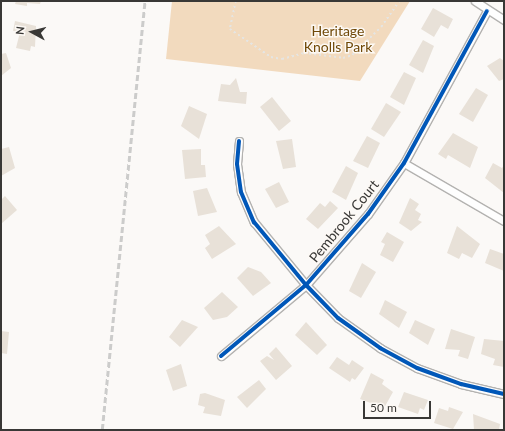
<!DOCTYPE html>
<html>
<head>
<meta charset="utf-8">
<style>
	body { margin:0 }
	#map { position:relative; width:505px; height:431px; overflow:hidden; background:#fbf9f7; font-family:Lato,sans-serif }
	div>[style] { position:absolute }
	[style*='--x'] { left:calc(var(--x)*1px); top:calc(var(--y)*1px); width:calc(var(--w)*1px); rotate:calc(var(--a)*1deg) }
	.green>* { inset:0; background:#f2dabe }
	.building>* { inset:0; background:#e8e1d8 }
	.path>* { height:1.5px; margin-top:-0.75px; transform-origin:0; background:repeating-linear-gradient(90deg,#e5e5e3 0 2px,transparent 0 5px) }
	.roads { filter:drop-shadow(1px 0 #b3b2b0) drop-shadow(-1px 0 #b3b2b0) drop-shadow(0 1px #b3b2b0) drop-shadow(0 -1px #b3b2b0) }
	.minor>* { height:7px; margin:-3.5px; padding:0 3.5px; transform-origin:3.5px; border-radius:3.5px; background:#fefefe }
	.rail>* { height:2.5px; margin-top:-1.25px; transform-origin:0; background:repeating-linear-gradient(90deg,#cccccb 0 6px,transparent 0 9px) }
	.cycleway>* { height:4px; margin:-2px; padding:0 2px; transform-origin:2px; border-radius:2px; background:#0057b8 }
	span { translate:-50% -50%; white-space:nowrap; text-align:center; line-height:1.15; -webkit-text-stroke:3px #fdf9f5; paint-order:stroke }
	.park-label { font-size:14px; color:#704908 }
	.street-label { font-size:14px; color:#393836 }
	.frame { position:absolute; inset:0; border:2px solid #393836; pointer-events:none }
	.north { position:absolute; left:12px; top:12px; width:40px; height:40px; -webkit-text-stroke:3px #fdf9f5; paint-order:stroke; rotate:277deg; font-size:11px; font-weight:700; line-height:16px; text-align:center; color:#393836 }
	.north::after { content:''; display:block; margin:auto; width:14px; height:18px; background:#393836; clip-path:polygon(50% 0,100% 100%,50% 72%,0 100%) }
	.scale { position:absolute; left:363px; top:401px; width:68px; height:18px; box-sizing:border-box; border:2px solid #393836; border-top:0; padding-left:5px; font-size:12px; line-height:14px; white-space:nowrap; color:#393836; -webkit-text-stroke:3px #fdf9f5; paint-order:stroke }
</style>
</head>
<body>
<div id="map">
	<div class="green">
		<i style="clip-path:polygon(172px 1px,410px 1px,360px 81px,166px 59px)"></i>
	</div>
	<div class="building">
		<i style="clip-path:polygon(16px 1px,41px 1px,40px 4px,27px 3px,27px 6px,15px 4px)"></i>
		<i style="clip-path:polygon(433px 8px,453px 19px,448px 29px,441px 25px,434px 37px,421px 29px)"></i>
		<i style="clip-path:polygon(15px 21px,36px 26px,35px 47px,31px 46px,30px 51px,16px 48px,20px 32px,13px 31px)"></i>
		<i style="clip-path:polygon(423px 40px,434px 46px,423px 73px,409px 65px)"></i>
		<i style="clip-path:polygon(6px 53px,11px 68px,1px 76px,1px 54px)"></i>
		<i style="clip-path:polygon(500px 58px,504px 61px,504px 79px,499px 81px,487px 66px)"></i>
		<i style="clip-path:polygon(404px 72px,416px 78px,404px 105px,390px 97px)"></i>
		<i style="clip-path:polygon(236px 78px,240px 92px,247px 92px,246px 104px,218px 101px,221px 84px,230px 85px)"></i>
		<i style="clip-path:polygon(476px 88px,488px 95px,473px 122px,459px 114px)"></i>
		<i style="clip-path:polygon(272px 97px,291px 121px,279px 131px,260px 107px)"></i>
		<i style="clip-path:polygon(386px 103px,401px 112px,384px 137px,371px 129px)"></i>
		<i style="clip-path:polygon(189px 106px,207px 114px,199px 139px,181px 126px)"></i>
		<i style="clip-path:polygon(453px 133px,478px 147px,470px 168px,448px 155px,446px 159px,438px 154px)"></i>
		<i style="clip-path:polygon(367px 136px,380px 143px,368px 168px,353px 161px)"></i>
		<i style="clip-path:polygon(292px 139px,296px 167px,283px 169px,276px 141px)"></i>
		<i style="clip-path:polygon(9px 147px,15px 168px,1px 176px,1px 149px)"></i>
		<i style="clip-path:polygon(201px 149px,201px 165px,205px 165px,206px 177px,185px 179px,182px 150px)"></i>
		<i style="clip-path:polygon(493px 163px,502px 168px,504px 165px,504px 193px,485px 178px)"></i>
		<i style="clip-path:polygon(346px 166px,358px 173px,346px 200px,332px 192px)"></i>
		<i style="clip-path:polygon(279px 182px,289px 202px,276px 208px,265px 189px)"></i>
		<i style="clip-path:polygon(207px 188px,217px 212px,198px 216px,193px 191px)"></i>
		<i style="clip-path:polygon(5px 196px,17px 210px,1px 224px,1px 200px)"></i>
		<i style="clip-path:polygon(410px 198px,419px 204px,415px 210px,421px 214px,418px 220px,422px 222px,411px 231px,399px 223px)"></i>
		<i style="clip-path:polygon(330px 201px,338px 208px,318px 229px,306px 219px,320px 203px,325px 207px)"></i>
		<i style="clip-path:polygon(219px 226px,236px 244px,212px 259px,205px 248px,210px 244px,205px 235px)"></i>
		<i style="clip-path:polygon(457px 226px,480px 244px,472px 258px,462px 253px,459px 259px,447px 253px)"></i>
		<i style="clip-path:polygon(387px 232px,404px 242px,393px 262px,380px 255px,385px 244px,381px 242px)"></i>
		<i style="clip-path:polygon(490px 249px,504px 254px,504px 271px,485px 263px)"></i>
		<i style="clip-path:polygon(362px 263px,376px 272px,361px 298px,349px 291px)"></i>
		<i style="clip-path:polygon(248px 267px,261px 272px,271px 283px,253px 296px,237px 278px)"></i>
		<i style="clip-path:polygon(222px 292px,238px 307px,227px 317px,213px 320px,204px 308px)"></i>
		<i style="clip-path:polygon(385px 300px,407px 312px,399px 328px,379px 314px)"></i>
		<i style="clip-path:polygon(182px 320px,198px 327px,180px 347px,169px 337px)"></i>
		<i style="clip-path:polygon(415px 320px,435px 329px,428px 345px,409px 333px)"></i>
		<i style="clip-path:polygon(306px 322px,327px 345px,317px 355px,295px 335px)"></i>
		<i style="clip-path:polygon(451px 329px,475px 337px,468px 359px,458px 356px,460px 350px,445px 349px)"></i>
		<i style="clip-path:polygon(1px 331px,9px 332px,7px 354px,1px 353px)"></i>
		<i style="clip-path:polygon(484px 339px,504px 341px,504px 367px,493px 365px,495px 359px,481px 354px)"></i>
		<i style="clip-path:polygon(276px 347px,292px 366px,276px 380px,260px 361px,267px 356px,274px 360px,269px 354px)"></i>
		<i style="clip-path:polygon(337px 357px,349px 365px,352px 360px,364px 368px,355px 380px,352px 378px,350px 382px,329px 368px)"></i>
		<i style="clip-path:polygon(181px 364px,187px 386px,173px 391px,166px 370px)"></i>
		<i style="clip-path:polygon(371px 373px,384px 380px,382px 384px,393px 392px,384px 408px,360px 399px)"></i>
		<i style="clip-path:polygon(259px 380px,266px 389px,247px 408px,237px 397px)"></i>
		<i style="clip-path:polygon(404px 392px,428px 400px,424px 410px,420px 408px,418px 414px,398px 407px)"></i>
		<i style="clip-path:polygon(205px 393px,225px 400px,221px 416px,203px 413px,205px 407px,198px 405px,200px 394px)"></i>
		<i style="clip-path:polygon(449px 407px,463px 412px,453px 429px,434px 423px,439px 408px,448px 411px)"></i>
		<i style="clip-path:polygon(473px 414px,500px 424px,499px 430px,474px 430px)"></i>
	</div>
	<div class="path">
		<i style="--x:236;--y:1;--w:29;--a:102"></i>
		<i style="--x:230;--y:29;--w:50;--a:34.3"></i>
		<i style="--x:271;--y:57;--w:11;--a:10"></i>
		<i style="--x:282;--y:59;--w:23;--a:-15"></i>
		<i style="--x:304;--y:53;--w:39;--a:7"></i>
		<i style="--x:343;--y:58;--w:9;--a:-18"></i>
		<i style="--x:352;--y:55;--w:40;--a:-44"></i>
		<i style="--x:381;--y:27;--w:32;--a:-55"></i>
	</div>
	<div class="roads">
		<div class="minor">
			<i style="--x:475;--y:1;--w:35;--a:33"></i>
			<i style="--x:239;--y:141;--w:23;--a:95"></i>
			<i style="--x:237;--y:164;--w:28;--a:82"></i>
			<i style="--x:241;--y:192;--w:33;--a:67"></i>
			<i style="--x:254;--y:222;--w:82;--a:50.5"></i>
			<i style="--x:306;--y:285;--w:46;--a:45.9"></i>
			<i style="--x:338;--y:318;--w:52;--a:35.5"></i>
			<i style="--x:380;--y:348;--w:42;--a:28.4"></i>
			<i style="--x:417;--y:368;--w:47;--a:20"></i>
			<i style="--x:461;--y:384;--w:44;--a:13.1"></i>
			<i style="--x:404;--y:163;--w:116;--a:30.1"></i>
			<i style="--x:221;--y:356;--w:111;--a:-39.9"></i>
			<i style="--x:306;--y:285;--w:94;--a:-48.9"></i>
			<i style="--x:368;--y:214;--w:62;--a:-54.8"></i>
			<i style="--x:404;--y:163;--w:173;--a:-61.4"></i>
		</div>
	</div>
	<div class="rail">
		<i style="--x:102;--y:430;--w:431;--a:-84.3"></i>
	</div>
	<div class="cycleway">
		<i style="--x:239;--y:141;--w:23;--a:95"></i>
		<i style="--x:237;--y:164;--w:28;--a:82"></i>
		<i style="--x:241;--y:192;--w:33;--a:67"></i>
		<i style="--x:254;--y:222;--w:82;--a:50.5"></i>
		<i style="--x:306;--y:285;--w:46;--a:45.9"></i>
		<i style="--x:338;--y:318;--w:52;--a:35.5"></i>
		<i style="--x:380;--y:348;--w:42;--a:28.4"></i>
		<i style="--x:417;--y:368;--w:47;--a:20"></i>
		<i style="--x:461;--y:384;--w:44;--a:13.1"></i>
		<i style="--x:221;--y:356;--w:111;--a:-39.9"></i>
		<i style="--x:306;--y:285;--w:94;--a:-48.9"></i>
		<i style="--x:368;--y:214;--w:62;--a:-54.8"></i>
		<i style="--x:404;--y:163;--w:173;--a:-61.4"></i>
	</div>
	<div class="park-label">
		<span style="left:338px;top:39px">Heritage<br>Knolls Park</span>
	</div>
	<div class="street-label">
		<span style="left:344px;top:221px;rotate:-51deg">Pembrook Court</span>
	</div>
	<div class="frame"></div>
	<div class="north">N</div>
	<div class="scale">50 m</div>
</div>
</body>
</html>
